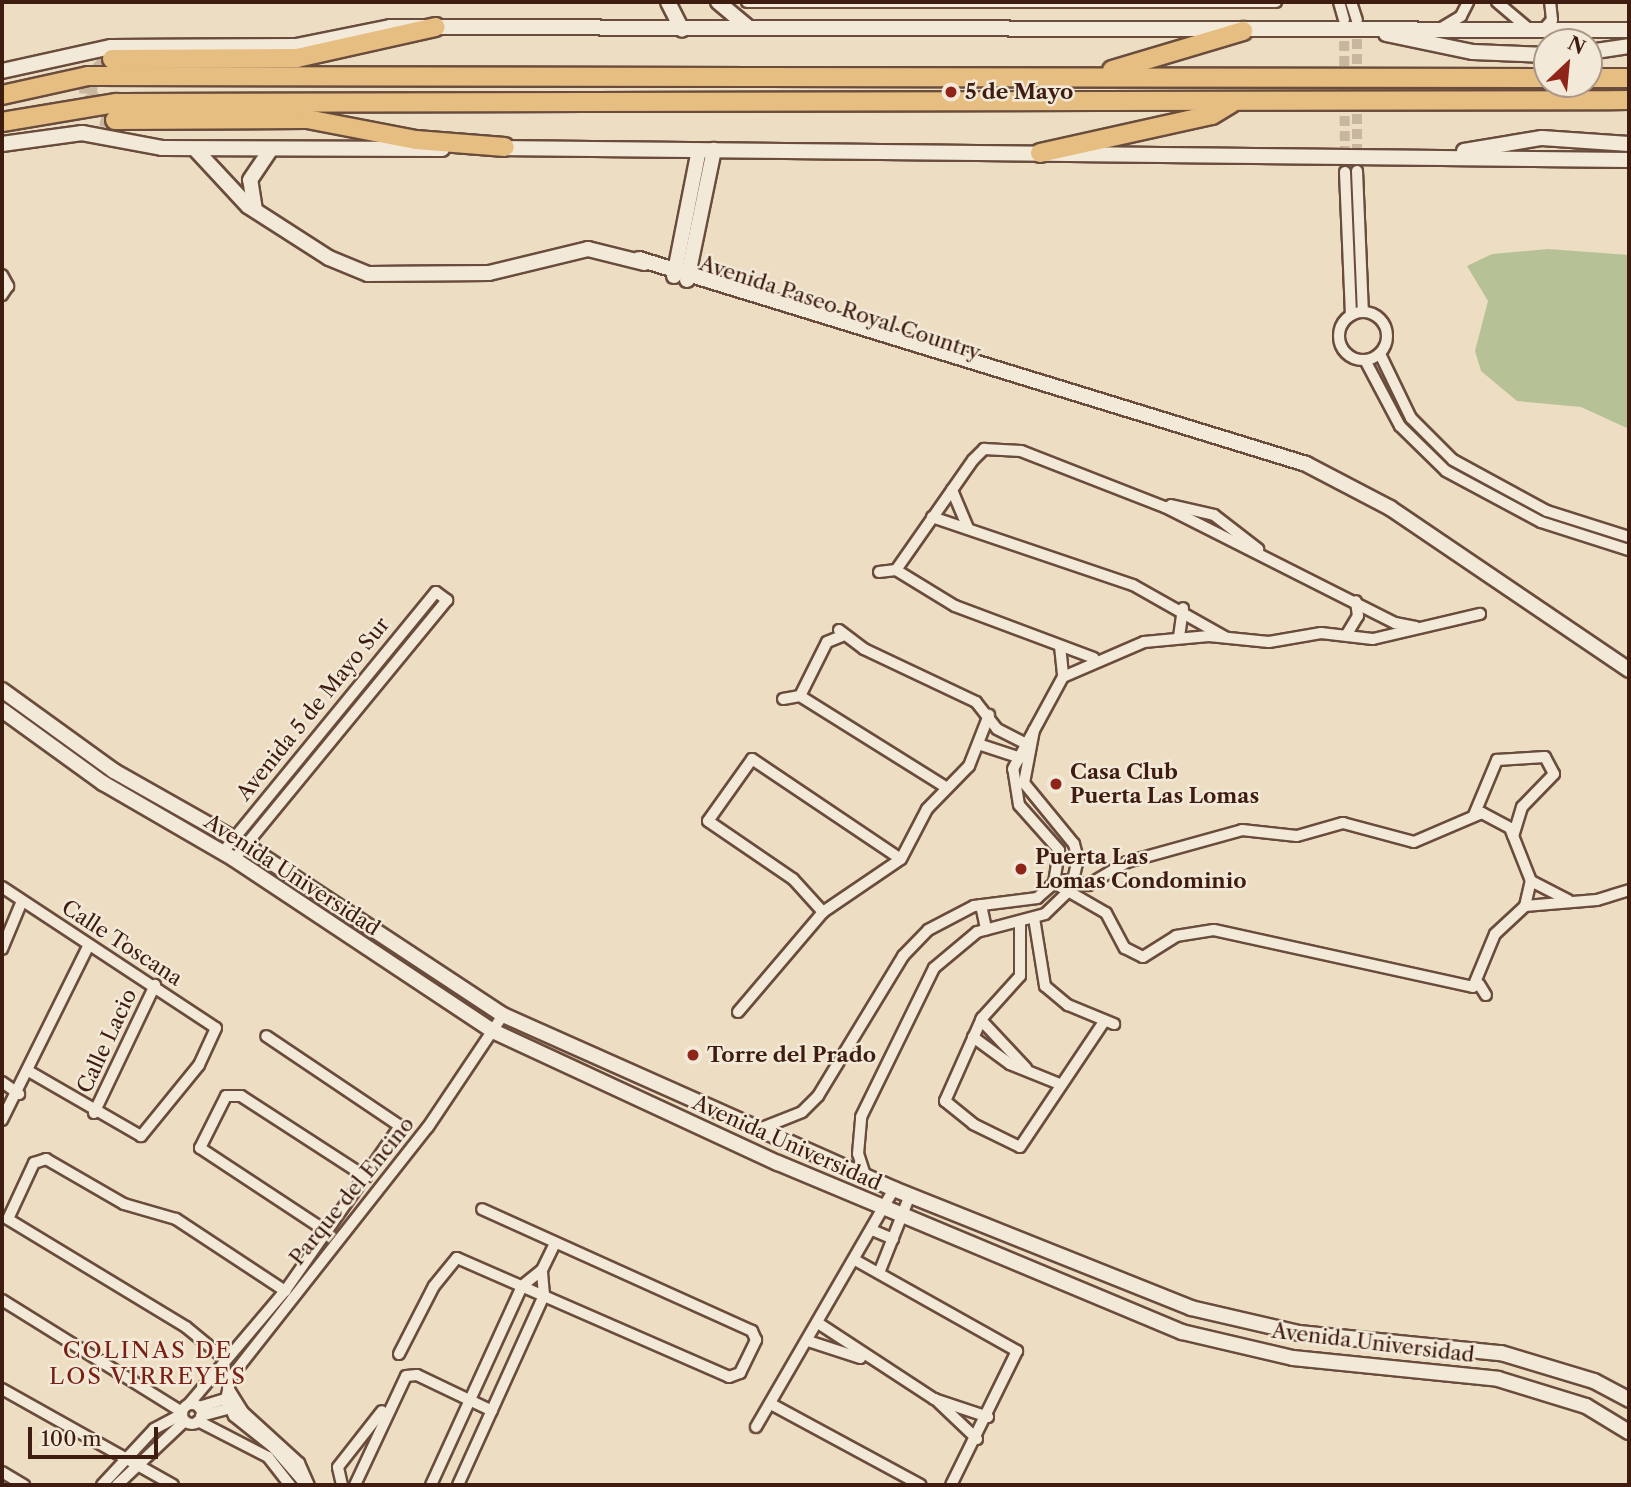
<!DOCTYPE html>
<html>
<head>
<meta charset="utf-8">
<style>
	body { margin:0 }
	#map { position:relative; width:1631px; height:1487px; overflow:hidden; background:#ecddc3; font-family:"Libre Caslon Text",serif }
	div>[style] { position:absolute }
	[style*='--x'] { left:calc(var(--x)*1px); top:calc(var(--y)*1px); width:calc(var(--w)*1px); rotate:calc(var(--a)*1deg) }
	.green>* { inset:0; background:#b6c295 }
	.street-tunnel>* { height:10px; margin-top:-5px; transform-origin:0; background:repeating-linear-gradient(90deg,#c9b69f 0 10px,transparent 0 15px) }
	.highway-tunnel>* { height:18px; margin-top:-9px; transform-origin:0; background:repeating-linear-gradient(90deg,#c9b69f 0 18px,transparent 0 27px) }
	.roads { filter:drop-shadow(2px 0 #6a4c3c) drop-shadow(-2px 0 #6a4c3c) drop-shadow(0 2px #6a4c3c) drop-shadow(0 -2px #6a4c3c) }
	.street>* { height:10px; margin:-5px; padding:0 5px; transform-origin:5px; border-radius:5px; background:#f3e9d8 }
	.street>.ring { margin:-5px; padding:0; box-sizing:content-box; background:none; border:10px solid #f3e9d8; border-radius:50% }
	.secondary>* { height:14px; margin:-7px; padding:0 7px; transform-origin:7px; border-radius:7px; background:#f3e9d8 }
	.highway>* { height:18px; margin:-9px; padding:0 9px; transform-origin:9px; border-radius:9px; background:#e6be82 }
	.dots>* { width:19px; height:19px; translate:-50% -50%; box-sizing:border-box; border:4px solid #f3e9d8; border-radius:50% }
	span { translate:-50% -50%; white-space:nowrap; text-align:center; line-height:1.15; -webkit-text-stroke:5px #f3e9d8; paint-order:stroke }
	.poi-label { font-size:21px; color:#3e1c0f; font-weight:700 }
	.left { translate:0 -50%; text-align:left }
	.street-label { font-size:21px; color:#3e1c0f }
	.neighbourhood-label { font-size:23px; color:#7a1f14; letter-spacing:2px }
	.frame { position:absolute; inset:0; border:4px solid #3e1c0f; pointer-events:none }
	.north { position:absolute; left:1533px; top:28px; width:70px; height:70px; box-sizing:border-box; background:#f3e9d8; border:2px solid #ab9788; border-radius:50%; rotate:26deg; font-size:19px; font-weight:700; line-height:28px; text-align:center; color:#3e1c0f }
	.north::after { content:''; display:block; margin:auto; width:24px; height:32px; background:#8f2418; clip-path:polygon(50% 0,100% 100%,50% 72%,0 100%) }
	.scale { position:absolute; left:28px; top:1427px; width:130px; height:32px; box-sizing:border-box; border:4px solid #3e1c0f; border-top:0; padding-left:9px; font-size:21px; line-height:24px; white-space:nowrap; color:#3e1c0f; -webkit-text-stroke:5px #f3e9d8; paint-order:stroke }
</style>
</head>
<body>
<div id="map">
	<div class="green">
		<i style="clip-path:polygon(1548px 249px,1629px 255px,1629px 429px,1581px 407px,1517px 401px,1481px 371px,1475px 351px,1488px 301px,1467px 266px,1492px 254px)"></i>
	</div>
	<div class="street-tunnel">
		<i style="--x:1357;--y:24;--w:139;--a:90"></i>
		<i style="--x:1344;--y:26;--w:146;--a:89.6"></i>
	</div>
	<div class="highway-tunnel">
		<i style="--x:112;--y:59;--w:31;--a:138"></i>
		<i style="--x:89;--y:80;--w:14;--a:94"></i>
		<i style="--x:88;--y:94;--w:26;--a:61"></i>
		<i style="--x:101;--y:117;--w:14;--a:12"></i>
	</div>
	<div class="roads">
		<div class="street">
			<i style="--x:747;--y:2;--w:529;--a:0"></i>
			<i style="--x:1339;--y:2;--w:18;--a:74"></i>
			<i style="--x:1351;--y:2;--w:19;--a:72"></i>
			<i style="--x:1497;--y:2;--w:42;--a:40.2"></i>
			<i style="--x:1443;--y:27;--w:21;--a:-31"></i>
			<i style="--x:1461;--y:16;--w:16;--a:-63"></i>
			<i style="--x:1542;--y:31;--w:15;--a:-48"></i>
			<i style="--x:1552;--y:20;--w:18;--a:-96"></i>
			<i style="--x:1357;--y:171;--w:141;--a:87.6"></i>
			<i style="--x:1345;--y:172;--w:143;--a:87.6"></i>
			<i style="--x:2;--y:275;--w:13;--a:61"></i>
			<i style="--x:8;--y:286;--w:11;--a:124"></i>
			<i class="ring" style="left:1339px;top:312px;width:38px;height:38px"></i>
			<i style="--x:1380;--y:354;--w:71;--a:64.2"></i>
			<i style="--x:1411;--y:418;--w:59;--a:45"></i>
			<i style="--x:1453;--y:460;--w:107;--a:28.5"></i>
			<i style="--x:1547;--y:511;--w:86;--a:17.6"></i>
			<i style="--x:1365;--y:360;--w:75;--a:62.1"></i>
			<i style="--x:1400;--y:426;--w:64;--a:44.4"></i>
			<i style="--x:1446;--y:471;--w:108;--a:28.2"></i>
			<i style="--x:1541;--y:522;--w:92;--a:17.7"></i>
			<i style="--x:952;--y:490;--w:41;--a:67.2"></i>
			<i style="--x:1171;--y:505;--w:44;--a:13.1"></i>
			<i style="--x:1214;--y:515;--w:56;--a:37.7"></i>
			<i style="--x:932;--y:517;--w:212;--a:18.7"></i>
			<i style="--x:1133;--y:585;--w:106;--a:29.5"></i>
			<i style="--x:896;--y:570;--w:134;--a:-55"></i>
			<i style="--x:973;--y:460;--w:16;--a:-45"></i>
			<i style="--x:984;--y:449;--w:37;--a:3"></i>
			<i style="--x:1021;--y:451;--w:155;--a:21.3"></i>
			<i style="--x:1165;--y:507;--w:258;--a:26.8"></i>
			<i style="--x:1395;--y:623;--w:21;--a:11"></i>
			<i style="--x:896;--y:570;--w:69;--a:31.4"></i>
			<i style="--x:955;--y:606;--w:148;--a:20.5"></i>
			<i style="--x:879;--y:572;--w:17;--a:-7"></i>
			<i style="--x:839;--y:630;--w:31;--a:37"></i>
			<i style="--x:864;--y:649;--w:124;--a:25.3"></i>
			<i style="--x:976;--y:702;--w:34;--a:52"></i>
			<i style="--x:997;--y:729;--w:35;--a:27"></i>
			<i style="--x:1347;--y:634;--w:21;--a:-59"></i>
			<i style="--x:1358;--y:616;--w:15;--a:-98"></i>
			<i style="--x:1179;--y:637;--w:29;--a:-82"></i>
			<i style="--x:1060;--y:646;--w:31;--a:84"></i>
			<i style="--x:800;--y:696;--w:173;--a:32"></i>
			<i style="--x:800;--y:696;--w:60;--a:-63.4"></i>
			<i style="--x:827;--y:642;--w:16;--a:-22"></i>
			<i style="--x:783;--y:699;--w:17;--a:-10"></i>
			<i style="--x:978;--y:744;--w:45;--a:18"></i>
			<i style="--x:752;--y:759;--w:179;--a:33.9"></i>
			<i style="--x:1474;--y:815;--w:60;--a:-67.3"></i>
			<i style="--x:1497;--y:760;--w:48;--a:-3.6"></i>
			<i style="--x:1545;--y:757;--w:19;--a:62"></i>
			<i style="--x:1554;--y:774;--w:46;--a:134.1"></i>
			<i style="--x:1522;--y:807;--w:30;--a:107"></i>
			<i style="--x:708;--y:821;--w:103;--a:34.3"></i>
			<i style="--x:793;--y:879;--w:45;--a:47.7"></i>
			<i style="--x:708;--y:821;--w:76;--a:-54.6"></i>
			<i style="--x:223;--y:852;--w:336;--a:-50.7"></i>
			<i style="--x:436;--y:592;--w:14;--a:36"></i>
			<i style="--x:447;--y:600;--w:335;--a:129.4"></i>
			<i style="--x:1064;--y:880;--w:25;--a:12"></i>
			<i style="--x:1088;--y:885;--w:45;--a:-30.5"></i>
			<i style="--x:1127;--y:862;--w:119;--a:-15.5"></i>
			<i style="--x:1242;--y:830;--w:55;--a:6.2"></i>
			<i style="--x:1297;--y:836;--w:48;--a:-15.8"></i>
			<i style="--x:1343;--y:823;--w:73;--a:15"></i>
			<i style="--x:1414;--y:842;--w:74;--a:-23.1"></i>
			<i style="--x:1482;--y:813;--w:32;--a:28"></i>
			<i style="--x:1510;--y:828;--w:57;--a:68.4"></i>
			<i style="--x:1531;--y:881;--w:42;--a:27.2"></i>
			<i style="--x:1054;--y:883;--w:60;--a:30"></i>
			<i style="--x:1106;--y:913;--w:40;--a:62"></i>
			<i style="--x:1125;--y:948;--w:20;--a:27"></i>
			<i style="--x:1143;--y:957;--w:39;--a:-32"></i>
			<i style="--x:1176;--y:936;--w:38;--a:-9"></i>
			<i style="--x:1214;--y:930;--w:265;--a:12.4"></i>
			<i style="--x:1473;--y:987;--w:57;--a:-67.5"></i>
			<i style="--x:1495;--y:934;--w:41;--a:-43"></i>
			<i style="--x:1525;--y:906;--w:72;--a:-4.8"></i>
			<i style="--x:1597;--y:900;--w:34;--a:-17"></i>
			<i style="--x:2;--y:887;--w:256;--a:33.4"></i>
			<i style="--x:216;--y:1028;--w:41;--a:114.7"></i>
			<i style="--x:199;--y:1065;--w:92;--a:129.2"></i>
			<i style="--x:141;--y:1136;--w:128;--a:-150"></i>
			<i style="--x:981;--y:905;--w:25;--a:78"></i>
			<i style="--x:1525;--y:906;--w:26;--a:-77"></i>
			<i style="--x:1034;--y:918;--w:69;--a:80.8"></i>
			<i style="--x:1045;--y:986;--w:30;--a:40"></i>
			<i style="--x:1068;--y:1005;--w:50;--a:22.4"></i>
			<i style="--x:1020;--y:921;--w:55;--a:90"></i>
			<i style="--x:1020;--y:976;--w:57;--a:132.1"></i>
			<i style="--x:982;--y:1018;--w:91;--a:114"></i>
			<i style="--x:945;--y:1101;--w:36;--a:39"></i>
			<i style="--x:973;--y:1124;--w:52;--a:26.1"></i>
			<i style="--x:1020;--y:1147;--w:149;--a:-56.2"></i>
			<i style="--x:2;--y:949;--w:52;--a:-67.4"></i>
			<i style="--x:1479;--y:984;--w:13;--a:58"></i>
			<i style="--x:738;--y:1012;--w:131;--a:-49.6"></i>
			<i style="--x:823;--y:912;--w:94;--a:-34.2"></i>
			<i style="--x:901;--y:859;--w:56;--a:-62.5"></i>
			<i style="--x:927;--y:809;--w:60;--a:-45.7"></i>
			<i style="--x:969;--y:766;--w:55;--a:-68.6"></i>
			<i style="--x:981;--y:1020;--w:66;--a:46.8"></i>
			<i style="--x:973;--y:1037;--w:46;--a:36.1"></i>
			<i style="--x:1010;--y:1064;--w:51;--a:22"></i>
			<i style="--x:2;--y:1082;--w:21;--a:35"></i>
			<i style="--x:94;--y:1113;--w:142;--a:-64.5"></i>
			<i style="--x:2;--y:1120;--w:195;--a:-63.6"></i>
			<i style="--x:762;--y:1128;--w:43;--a:-21.8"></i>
			<i style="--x:802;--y:1112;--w:23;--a:-45"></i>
			<i style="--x:818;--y:1096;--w:164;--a:-58.7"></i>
			<i style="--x:903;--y:956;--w:36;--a:-46"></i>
			<i style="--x:928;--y:930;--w:52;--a:-27.6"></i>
			<i style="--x:974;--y:906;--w:64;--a:-7.2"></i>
			<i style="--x:1037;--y:898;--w:23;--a:-41"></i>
			<i style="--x:1054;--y:883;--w:33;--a:-81"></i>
			<i style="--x:1059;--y:850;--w:60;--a:-131.6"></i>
			<i style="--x:1019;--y:805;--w:36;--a:-99"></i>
			<i style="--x:1013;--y:769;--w:105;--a:-61.5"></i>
			<i style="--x:1063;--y:677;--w:88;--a:-23.4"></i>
			<i style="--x:1144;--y:642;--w:65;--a:-5.3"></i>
			<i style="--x:1209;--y:636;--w:60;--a:5.7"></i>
			<i style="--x:1269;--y:642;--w:53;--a:-9.8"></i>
			<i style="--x:1321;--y:633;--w:52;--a:6.6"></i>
			<i style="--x:1373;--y:639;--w:110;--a:-13.2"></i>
			<i style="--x:865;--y:1175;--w:22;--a:-108"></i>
			<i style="--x:858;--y:1154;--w:37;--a:-85"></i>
			<i style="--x:861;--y:1117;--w:166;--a:-63.9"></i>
			<i style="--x:934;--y:968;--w:56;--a:-39.9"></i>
			<i style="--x:977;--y:932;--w:70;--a:-14.8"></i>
			<i style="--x:1045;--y:914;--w:36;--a:-44"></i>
			<i style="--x:1071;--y:889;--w:31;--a:-77"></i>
			<i style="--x:1078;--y:859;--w:16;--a:-105"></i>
			<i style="--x:1074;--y:844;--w:79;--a:-129.3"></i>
			<i style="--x:1024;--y:783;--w:54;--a:-79.3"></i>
			<i style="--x:872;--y:1230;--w:23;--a:23"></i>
			<i style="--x:326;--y:1231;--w:151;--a:-146.6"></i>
			<i style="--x:200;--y:1148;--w:58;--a:-63.4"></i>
			<i style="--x:226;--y:1096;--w:15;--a:0"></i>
			<i style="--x:241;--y:1096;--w:149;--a:32.9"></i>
			<i style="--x:855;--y:1260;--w:186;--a:29.3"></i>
			<i style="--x:1017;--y:1351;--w:149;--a:116.2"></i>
			<i style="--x:879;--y:1273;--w:84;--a:-68.3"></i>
			<i style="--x:2;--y:1300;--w:212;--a:31.9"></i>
			<i style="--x:818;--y:1323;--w:139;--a:33.2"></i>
			<i style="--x:934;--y:1399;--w:57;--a:18.4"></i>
			<i style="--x:808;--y:1341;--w:55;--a:18.1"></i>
			<i style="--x:399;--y:1354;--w:76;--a:-62.8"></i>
			<i style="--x:434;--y:1286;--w:36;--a:-51"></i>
			<i style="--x:457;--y:1258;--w:297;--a:23.6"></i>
			<i style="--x:729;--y:1377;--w:12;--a:-20"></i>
			<i style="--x:740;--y:1373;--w:37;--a:-64"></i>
			<i style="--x:756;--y:1340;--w:10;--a:-114"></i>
			<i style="--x:752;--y:1331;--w:296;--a:-155.7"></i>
			<i style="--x:225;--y:1359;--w:50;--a:-140.6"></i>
			<i style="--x:186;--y:1327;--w:208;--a:-148.8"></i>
			<i style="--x:8;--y:1219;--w:62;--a:-65.1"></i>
			<i style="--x:34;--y:1163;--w:13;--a:-18"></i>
			<i style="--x:46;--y:1159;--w:90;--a:30"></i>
			<i style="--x:124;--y:1204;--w:54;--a:16.1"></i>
			<i style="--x:176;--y:1219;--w:131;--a:33.4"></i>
			<i style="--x:228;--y:1388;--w:28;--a:58"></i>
			<i style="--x:243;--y:1412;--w:76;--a:42.3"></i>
			<i style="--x:299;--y:1463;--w:24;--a:66"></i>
			<i style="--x:2;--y:1389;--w:196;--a:29.3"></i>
			<i style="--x:935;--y:1399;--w:58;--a:43.6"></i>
			<i style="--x:189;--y:1404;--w:148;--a:-49.7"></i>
			<i style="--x:285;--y:1291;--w:201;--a:-55.1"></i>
			<i style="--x:400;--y:1126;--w:161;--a:-146.1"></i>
			<i style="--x:771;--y:1404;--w:170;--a:28.4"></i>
			<i class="ring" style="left:182px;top:1404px;width:10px;height:10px"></i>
			<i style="--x:199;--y:1407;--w:34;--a:-17"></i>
			<i style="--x:201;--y:1416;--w:35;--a:-15"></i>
			<i style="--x:198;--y:1421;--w:79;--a:27.2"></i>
			<i style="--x:268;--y:1457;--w:36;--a:52"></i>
			<i style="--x:756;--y:1427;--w:275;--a:-59.9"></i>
			<i style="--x:2;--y:1472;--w:26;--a:31"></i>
			<i style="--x:102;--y:1485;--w:76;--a:-47.1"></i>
			<i style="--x:154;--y:1429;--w:32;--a:-28"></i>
			<i style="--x:117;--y:1485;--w:93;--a:-43.3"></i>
			<i style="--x:306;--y:1485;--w:50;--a:-131"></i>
			<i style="--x:273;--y:1447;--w:50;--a:-141.5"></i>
			<i style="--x:234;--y:1416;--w:19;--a:-115"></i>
			<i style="--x:226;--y:1399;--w:23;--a:-77"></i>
			<i style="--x:231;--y:1377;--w:318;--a:-51.8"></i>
			<i style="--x:428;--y:1127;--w:135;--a:-56.2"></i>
			<i style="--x:342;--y:1485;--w:18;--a:-103"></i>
			<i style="--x:338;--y:1467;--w:71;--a:-51.8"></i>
			<i style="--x:355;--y:1485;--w:120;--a:-64.9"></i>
			<i style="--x:406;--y:1376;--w:11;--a:-5"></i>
			<i style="--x:417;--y:1375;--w:83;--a:25.6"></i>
			<i style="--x:431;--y:1485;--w:219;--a:-65.4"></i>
			<i style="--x:522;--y:1286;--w:26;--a:-39"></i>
			<i style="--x:542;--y:1270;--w:30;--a:-64"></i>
			<i style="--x:458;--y:1485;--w:209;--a:-65.6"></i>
			<i style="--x:544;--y:1295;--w:25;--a:-95"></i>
		</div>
		<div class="secondary">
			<i style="--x:668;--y:2;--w:31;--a:63"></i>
			<i style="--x:718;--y:2;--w:40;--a:40"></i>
			<i style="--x:1386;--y:34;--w:89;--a:11.7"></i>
			<i style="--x:1473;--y:52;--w:74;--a:2.3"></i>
			<i style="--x:1589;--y:52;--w:40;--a:-8.5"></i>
			<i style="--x:2;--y:71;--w:112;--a:-12.4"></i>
			<i style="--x:111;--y:47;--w:185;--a:-0.3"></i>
			<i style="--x:296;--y:46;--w:96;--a:-11.4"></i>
			<i style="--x:390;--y:27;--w:1239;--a:0.14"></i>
			<i style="--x:2;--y:144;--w:81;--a:-7.8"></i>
			<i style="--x:82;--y:133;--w:81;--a:10.6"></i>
			<i style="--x:162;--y:148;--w:280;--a:0.2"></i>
			<i style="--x:497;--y:148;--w:1132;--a:0.61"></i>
			<i style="--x:195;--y:149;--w:78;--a:47.1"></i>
			<i style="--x:248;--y:206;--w:96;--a:32.7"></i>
			<i style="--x:329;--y:258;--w:42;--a:22.3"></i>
			<i style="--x:368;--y:274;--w:121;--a:-0.5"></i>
			<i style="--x:489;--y:273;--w:102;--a:-13.6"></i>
			<i style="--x:588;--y:249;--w:58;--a:14"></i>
			<i style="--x:1464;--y:151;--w:79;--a:-9.5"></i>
			<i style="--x:1542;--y:138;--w:87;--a:3.9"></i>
			<i style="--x:255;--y:210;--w:30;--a:-99"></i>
			<i style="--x:250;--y:180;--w:37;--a:-56"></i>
			<i style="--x:639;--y:259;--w:698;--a:17.08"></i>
			<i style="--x:1306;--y:464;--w:95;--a:27.6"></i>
			<i style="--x:1390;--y:508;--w:289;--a:34.1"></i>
			<i style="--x:674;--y:276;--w:128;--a:-78.8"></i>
			<i style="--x:687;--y:280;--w:133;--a:-78.3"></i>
			<i style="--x:2;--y:690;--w:138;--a:35.9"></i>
			<i style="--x:114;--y:771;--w:150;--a:29.5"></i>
			<i style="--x:245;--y:845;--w:309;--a:33.4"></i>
			<i style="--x:503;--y:1015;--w:428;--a:24"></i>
			<i style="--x:894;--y:1189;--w:320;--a:21.8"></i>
			<i style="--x:1191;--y:1308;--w:111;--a:13"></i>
			<i style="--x:1299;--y:1333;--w:203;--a:5.7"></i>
			<i style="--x:1501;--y:1353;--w:97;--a:16.8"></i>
			<i style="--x:1594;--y:1381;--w:40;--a:28"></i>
			<i style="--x:2;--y:710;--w:125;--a:35.9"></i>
			<i style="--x:103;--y:783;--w:151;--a:30.1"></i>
			<i style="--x:234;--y:859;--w:311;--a:33.6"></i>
			<i style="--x:493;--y:1031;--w:314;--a:24.9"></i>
			<i style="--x:778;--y:1163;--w:438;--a:22.7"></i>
			<i style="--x:1182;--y:1332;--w:114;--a:13.2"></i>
			<i style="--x:1293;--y:1358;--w:206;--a:5.8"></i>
			<i style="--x:1498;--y:1379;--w:92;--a:17.1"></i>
			<i style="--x:1586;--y:1406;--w:50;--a:31.2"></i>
		</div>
		<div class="highway">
			<i style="--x:112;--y:59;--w:185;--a:-0.3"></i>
			<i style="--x:297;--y:58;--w:142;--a:-12.6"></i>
			<i style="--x:1112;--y:70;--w:137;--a:-16.6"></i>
			<i style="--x:1589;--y:78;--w:40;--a:0"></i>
			<i style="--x:2;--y:95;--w:88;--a:-12.5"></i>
			<i style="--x:88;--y:76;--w:1459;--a:0.08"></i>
			<i style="--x:115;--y:120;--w:192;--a:-0.3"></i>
			<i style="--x:307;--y:119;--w:111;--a:10.9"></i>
			<i style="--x:416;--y:140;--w:89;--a:4.5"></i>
			<i style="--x:2;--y:122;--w:116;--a:-9.5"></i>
			<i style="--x:116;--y:103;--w:1513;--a:-0.11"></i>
			<i style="--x:1040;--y:153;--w:176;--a:-12.5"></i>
			<i style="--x:1212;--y:115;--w:23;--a:-31"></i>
		</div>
	</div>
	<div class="dots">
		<i style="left:951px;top:92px;background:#8f2418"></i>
		<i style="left:1056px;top:784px;background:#8f2418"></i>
		<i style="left:1021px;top:869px;background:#8f2418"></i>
		<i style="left:693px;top:1055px;background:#8f2418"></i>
	</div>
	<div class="poi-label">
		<span class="left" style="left:965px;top:92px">5 de Mayo</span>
		<span class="left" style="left:1070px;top:784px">Casa Club<br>Puerta Las Lomas</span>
		<span class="left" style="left:1035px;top:869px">Puerta Las<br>Lomas Condominio</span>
		<span class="left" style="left:707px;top:1055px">Torre del Prado</span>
	</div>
	<div class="street-label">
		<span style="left:840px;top:308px;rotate:18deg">Avenida Paseo Royal Country</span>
		<span style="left:313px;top:709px;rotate:-51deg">Avenida 5 de Mayo Sur</span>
		<span style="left:292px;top:875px;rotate:33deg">Avenida Universidad</span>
		<span style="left:122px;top:943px;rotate:33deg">Calle Toscana</span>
		<span style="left:107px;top:1041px;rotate:-65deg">Calle Lacio</span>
		<span style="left:787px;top:1143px;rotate:24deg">Avenida Universidad</span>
		<span style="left:352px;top:1191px;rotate:-51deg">Parque del Encino</span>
		<span style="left:1373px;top:1343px;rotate:7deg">Avenida Universidad</span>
	</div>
	<div class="neighbourhood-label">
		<span style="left:148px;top:1363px">COLINAS DE<br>LOS VIRREYES</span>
	</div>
	<div class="frame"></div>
	<div class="north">N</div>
	<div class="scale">100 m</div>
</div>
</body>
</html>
